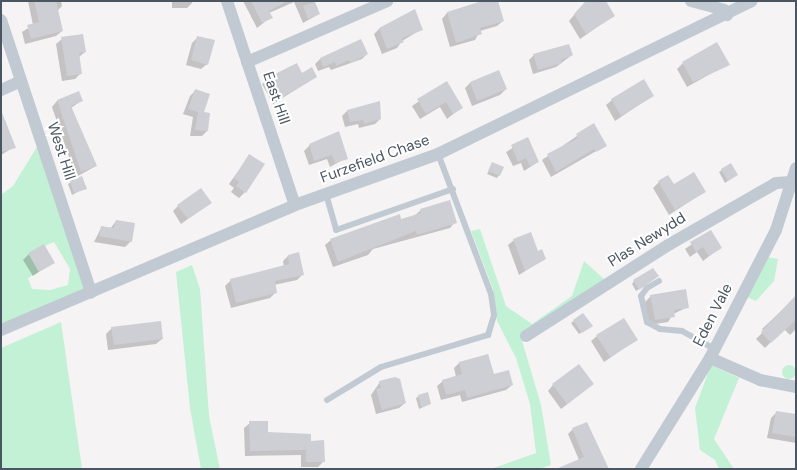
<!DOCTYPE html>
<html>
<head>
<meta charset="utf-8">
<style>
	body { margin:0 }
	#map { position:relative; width:797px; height:470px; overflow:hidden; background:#f5f3f3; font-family:"DM Sans",sans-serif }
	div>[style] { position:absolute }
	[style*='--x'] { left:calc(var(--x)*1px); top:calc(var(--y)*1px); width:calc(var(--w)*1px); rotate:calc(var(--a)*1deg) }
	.green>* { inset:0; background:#c3f1d5 }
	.round { border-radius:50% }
	.shadow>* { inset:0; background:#0003 }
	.building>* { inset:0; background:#cdcfd5 }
	.lane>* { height:6px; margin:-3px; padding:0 3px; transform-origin:3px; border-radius:3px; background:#c1cad2 }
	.street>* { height:12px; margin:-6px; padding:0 6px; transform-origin:6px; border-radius:6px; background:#c1cad2 }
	span { translate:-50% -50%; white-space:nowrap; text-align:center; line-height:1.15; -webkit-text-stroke:4px #fff; paint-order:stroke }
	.street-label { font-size:15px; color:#4a5661 }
	.frame { position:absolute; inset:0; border:2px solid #4a5661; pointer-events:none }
</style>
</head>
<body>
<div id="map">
	<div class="green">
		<i style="clip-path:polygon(evenodd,40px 142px,91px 292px,4px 329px,1px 317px,1px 195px,13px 186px,40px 142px,54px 242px,70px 269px,68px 285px,50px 290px,32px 289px,28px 278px,39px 272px,28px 253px,54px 242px)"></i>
		<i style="clip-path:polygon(480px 229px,506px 306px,532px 324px,572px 296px,584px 261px,605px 280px,521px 337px,541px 405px,551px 465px,539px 469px,491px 469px,536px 453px,530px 404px,516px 358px,497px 321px,493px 289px,471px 231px)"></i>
		<i style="clip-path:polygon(767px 257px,778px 259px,774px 281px,756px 301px,747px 297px)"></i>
		<i style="clip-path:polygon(192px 265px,200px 289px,209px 416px,220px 469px,201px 469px,190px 408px,176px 272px)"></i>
		<i style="clip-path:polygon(61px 322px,82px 469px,1px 469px,1px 348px)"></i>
		<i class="round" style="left:782px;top:365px;width:14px;height:14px"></i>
		<i style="clip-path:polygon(711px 365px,739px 378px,714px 439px,734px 469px,719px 469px,715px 460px,700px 450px,695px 408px)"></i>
	</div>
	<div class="shadow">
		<i style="clip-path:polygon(28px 1px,61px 1px,62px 6px,57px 11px,62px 31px,56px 36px,25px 44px,22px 32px,33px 25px)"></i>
		<i style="clip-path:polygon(172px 1px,192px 1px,192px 3px,187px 8px,172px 8px)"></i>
		<i style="clip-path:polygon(243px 1px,314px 1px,319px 14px,303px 23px,294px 2px,269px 13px,271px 17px,257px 28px)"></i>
		<i style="clip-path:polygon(486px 1px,503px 21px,497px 26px,480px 31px,475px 40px,450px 47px,442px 19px,447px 13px)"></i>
		<i style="clip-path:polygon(586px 1px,604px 1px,613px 16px,580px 39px,569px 21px)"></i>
		<i style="clip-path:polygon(379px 29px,422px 29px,402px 41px,397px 48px,382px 54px,374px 34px)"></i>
		<i style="clip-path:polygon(198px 37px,207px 64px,201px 69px,186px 65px,192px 43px)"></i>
		<i style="clip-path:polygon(62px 39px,85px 52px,79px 57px,81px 73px,75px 79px,62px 81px,56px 44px)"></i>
		<i style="clip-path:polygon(367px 54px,362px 59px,331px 70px,329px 67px,318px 71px,315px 64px,320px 59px)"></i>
		<i style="clip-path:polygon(534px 55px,572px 55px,556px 67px,533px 74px,529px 60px)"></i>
		<i style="clip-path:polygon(683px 63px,728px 64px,687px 87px,677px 69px)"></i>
		<i style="clip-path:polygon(296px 64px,302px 74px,316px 77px,273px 104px,262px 84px)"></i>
		<i style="clip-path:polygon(499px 72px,506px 89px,500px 95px,472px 106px,465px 88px,470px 83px)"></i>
		<i style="clip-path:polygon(446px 83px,461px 108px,447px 119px,440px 107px,420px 119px,412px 106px)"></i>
		<i style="clip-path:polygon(195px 91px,207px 131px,202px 136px,190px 136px,193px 117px,183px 114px,190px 96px)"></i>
		<i style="clip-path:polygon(652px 96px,615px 121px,606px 105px,612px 100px)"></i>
		<i style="clip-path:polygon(57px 101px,81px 101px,71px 108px,96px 166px,76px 177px,52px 107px)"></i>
		<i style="clip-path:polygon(347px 111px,380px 119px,375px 124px,359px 128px,358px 124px,345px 127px,342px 116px)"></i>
		<i style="clip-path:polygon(5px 120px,14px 147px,1px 155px,1px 121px)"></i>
		<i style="clip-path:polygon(593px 125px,605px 146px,551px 177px,542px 160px)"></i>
		<i style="clip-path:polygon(528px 139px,538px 162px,524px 171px,521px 163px,513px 166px,506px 152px)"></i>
		<i style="clip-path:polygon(310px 145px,346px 158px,330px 167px,327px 159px,309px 165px,304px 151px)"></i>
		<i style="clip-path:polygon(249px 156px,245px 192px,239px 198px,231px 192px,234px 188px,229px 184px)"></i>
		<i style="clip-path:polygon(493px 164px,499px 175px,497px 178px,487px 174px)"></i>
		<i style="clip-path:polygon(722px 170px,736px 175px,725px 183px,719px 172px)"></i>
		<i style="clip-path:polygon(71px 182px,85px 188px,72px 195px,68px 184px)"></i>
		<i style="clip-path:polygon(659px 182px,673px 186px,704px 192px,669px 215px,653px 188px)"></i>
		<i style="clip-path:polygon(210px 203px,181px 224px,173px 211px,178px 206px)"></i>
		<i style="clip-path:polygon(421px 210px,455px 222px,450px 228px,373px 249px,368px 255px,333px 267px,325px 245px,331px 240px,414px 216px)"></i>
		<i style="clip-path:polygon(116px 221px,131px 241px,125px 247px,94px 242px,101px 228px,110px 229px)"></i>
		<i style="clip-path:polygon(711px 231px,721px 247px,703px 261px,697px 252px,690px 257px,685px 249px)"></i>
		<i style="clip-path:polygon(514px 240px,544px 259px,519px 275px,508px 245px)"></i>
		<i style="clip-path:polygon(29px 254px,53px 262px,33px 276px,23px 260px)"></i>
		<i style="clip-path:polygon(288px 256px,302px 275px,297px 280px,274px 285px,276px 292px,270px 298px,231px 308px,225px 286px,231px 280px,284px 267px,283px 261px)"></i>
		<i style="clip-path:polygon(654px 278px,636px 291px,632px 284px,634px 281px)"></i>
		<i style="clip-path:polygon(651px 296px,688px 307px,673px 314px,668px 322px,649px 325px,645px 302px)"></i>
		<i style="clip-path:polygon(796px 297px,796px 329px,790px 335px,784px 329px,765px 348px,756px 339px,764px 331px,762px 329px)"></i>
		<i style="clip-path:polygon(574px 321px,589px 328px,579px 334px,571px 323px)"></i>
		<i style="clip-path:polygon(112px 328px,162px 339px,156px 344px,108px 350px,106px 334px)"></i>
		<i style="clip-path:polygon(597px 336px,636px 340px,604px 362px,591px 341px)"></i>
		<i style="clip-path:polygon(488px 355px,493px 376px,512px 385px,506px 390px,462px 402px,460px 395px,441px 400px,437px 386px,443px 381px,456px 377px,454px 368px,459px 363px)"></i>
		<i style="clip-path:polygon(380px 382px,405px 403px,399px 408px,376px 414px,371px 395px)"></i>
		<i style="clip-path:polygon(553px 385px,587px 389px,561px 409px,548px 391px)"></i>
		<i style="clip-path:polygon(419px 396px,430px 404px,419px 409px,416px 398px)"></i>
		<i style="clip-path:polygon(777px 412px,796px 415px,796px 443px,767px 438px,771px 418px)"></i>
		<i style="clip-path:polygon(250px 423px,267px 433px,310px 442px,323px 462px,318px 467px,301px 467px,301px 455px,245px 456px,244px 428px)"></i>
		<i style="clip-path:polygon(573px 429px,607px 469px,579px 460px,568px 434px)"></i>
	</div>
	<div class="building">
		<i style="clip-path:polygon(34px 1px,56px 1px,63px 31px,31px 39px,27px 25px,39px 22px)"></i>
		<i style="clip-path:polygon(251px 1px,288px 1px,269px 11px,273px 18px,262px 23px)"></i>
		<i style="clip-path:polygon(482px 1px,498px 1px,504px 21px,480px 28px,482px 34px,456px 43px,447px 12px)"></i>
		<i style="clip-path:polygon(586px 1px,606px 1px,615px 16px,586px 34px,574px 14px)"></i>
		<i style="clip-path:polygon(315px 2px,320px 14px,308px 19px,303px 6px)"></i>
		<i style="clip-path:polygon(415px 9px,423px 30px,402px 38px,404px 42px,387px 49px,379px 28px)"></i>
		<i style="clip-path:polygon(83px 34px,86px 52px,79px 53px,82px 74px,67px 76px,61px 37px)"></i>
		<i style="clip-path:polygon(197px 36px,215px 40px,208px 65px,191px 60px)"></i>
		<i style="clip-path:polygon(361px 39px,368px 54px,351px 63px,349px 60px,336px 66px,335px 62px,323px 67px,320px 58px)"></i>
		<i style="clip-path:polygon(717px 42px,730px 65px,693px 82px,682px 62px)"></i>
		<i style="clip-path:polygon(569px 44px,573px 55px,561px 60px,562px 63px,538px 70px,533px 54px)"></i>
		<i style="clip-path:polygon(297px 63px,302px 73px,312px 67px,317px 77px,279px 99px,267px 78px)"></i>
		<i style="clip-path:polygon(499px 70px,507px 89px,477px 101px,470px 82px)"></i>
		<i style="clip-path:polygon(644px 79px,654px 96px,621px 116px,611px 99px)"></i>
		<i style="clip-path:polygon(447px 81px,463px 108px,453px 114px,446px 102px,426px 114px,417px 99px)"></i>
		<i style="clip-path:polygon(195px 89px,210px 94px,204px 112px,210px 113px,208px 131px,195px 130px,198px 112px,188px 109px)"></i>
		<i style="clip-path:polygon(79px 91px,83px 101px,71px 106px,97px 166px,81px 172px,57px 100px)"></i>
		<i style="clip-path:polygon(380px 101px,381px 119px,364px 124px,363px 120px,350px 122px,347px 110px)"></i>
		<i style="clip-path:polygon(1px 110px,16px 148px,1px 152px)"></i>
		<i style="clip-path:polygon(594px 123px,607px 146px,596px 152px,594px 149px,556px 172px,547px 154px,578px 138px,576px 134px)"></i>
		<i style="clip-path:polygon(339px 131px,348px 159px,335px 163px,332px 155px,314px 161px,309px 144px)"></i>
		<i style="clip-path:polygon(528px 137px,539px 162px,530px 166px,526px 158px,518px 162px,511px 145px)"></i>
		<i style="clip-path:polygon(249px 154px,265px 164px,246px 193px,236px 186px,239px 182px,234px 178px)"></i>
		<i style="clip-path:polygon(492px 162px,504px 167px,500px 176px,488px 171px)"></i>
		<i style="clip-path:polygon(731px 163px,738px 175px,728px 181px,721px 169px)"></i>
		<i style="clip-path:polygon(694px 172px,706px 192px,675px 210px,658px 181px,668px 175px,674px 184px)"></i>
		<i style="clip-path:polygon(82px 176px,87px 189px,74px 193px,70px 181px)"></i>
		<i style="clip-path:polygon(201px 188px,212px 203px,188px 219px,177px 205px)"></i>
		<i style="clip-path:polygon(450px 200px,457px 223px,417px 235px,416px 231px,338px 262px,330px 239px,400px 214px,401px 219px,421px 213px,420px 209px)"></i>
		<i style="clip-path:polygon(116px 220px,135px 223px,132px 242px,99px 236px,101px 226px,114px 228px)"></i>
		<i style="clip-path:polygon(711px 230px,722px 248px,709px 256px,703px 247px,696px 252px,690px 242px)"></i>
		<i style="clip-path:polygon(531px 232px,538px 251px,542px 249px,546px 259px,525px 271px,513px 239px)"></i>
		<i style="clip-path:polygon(44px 244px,55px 263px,39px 272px,28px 253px)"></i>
		<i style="clip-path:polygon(299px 252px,304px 275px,275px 281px,277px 293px,236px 303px,230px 279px,289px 264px,288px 255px)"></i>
		<i style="clip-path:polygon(653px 268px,659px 276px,639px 290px,633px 280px)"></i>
		<i style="clip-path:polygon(686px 289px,689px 308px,674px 310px,675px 317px,655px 320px,650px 295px)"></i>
		<i style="clip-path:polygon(796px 295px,796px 320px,771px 343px,761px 332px)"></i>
		<i style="clip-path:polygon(583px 313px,593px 326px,582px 333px,573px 320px)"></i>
		<i style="clip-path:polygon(624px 318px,638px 340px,610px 357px,596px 335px)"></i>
		<i style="clip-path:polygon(161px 321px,163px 339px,114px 345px,111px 327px)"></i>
		<i style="clip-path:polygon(488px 354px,494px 374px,509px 370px,513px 385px,467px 398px,465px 390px,446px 395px,442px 380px,462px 374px,459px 362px)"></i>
		<i style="clip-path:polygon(579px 364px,594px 384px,567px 404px,552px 384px)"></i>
		<i style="clip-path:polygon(395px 377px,400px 379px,406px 403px,382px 410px,376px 389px,381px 388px,379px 381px)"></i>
		<i style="clip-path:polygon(428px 392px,431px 404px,421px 407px,418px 395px)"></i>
		<i style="clip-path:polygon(776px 411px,796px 414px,796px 437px,772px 433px)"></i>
		<i style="clip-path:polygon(249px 421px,268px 421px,268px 432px,311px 434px,311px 441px,324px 440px,325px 462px,306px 462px,306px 450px,250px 451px)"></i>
		<i style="clip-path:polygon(587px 422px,609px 469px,556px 469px,584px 457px,572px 428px)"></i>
	</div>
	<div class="lane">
		<i style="--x:326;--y:194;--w:37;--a:74"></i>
		<i style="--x:336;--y:230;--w:124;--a:-19.3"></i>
		<i style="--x:659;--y:281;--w:14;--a:150"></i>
		<i style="--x:647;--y:288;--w:10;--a:127"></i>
		<i style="--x:641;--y:296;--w:27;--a:77"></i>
		<i style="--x:647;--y:322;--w:15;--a:28"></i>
		<i style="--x:660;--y:329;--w:22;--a:5"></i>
		<i style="--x:682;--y:331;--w:37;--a:29"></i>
		<i style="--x:327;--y:400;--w:63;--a:-31.4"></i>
		<i style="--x:381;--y:367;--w:112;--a:-16.7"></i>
		<i style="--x:488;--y:335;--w:21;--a:-73"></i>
		<i style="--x:494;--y:315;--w:21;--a:-98"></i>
		<i style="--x:491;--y:294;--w:150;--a:-110.7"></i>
	</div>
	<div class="street">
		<i style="--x:227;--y:1;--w:215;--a:71.6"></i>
		<i style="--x:691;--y:1;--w:34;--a:15"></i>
		<i style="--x:724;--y:10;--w:6;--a:59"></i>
		<i style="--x:1;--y:20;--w:287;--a:71.7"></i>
		<i style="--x:247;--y:62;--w:153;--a:-23.5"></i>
		<i style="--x:1;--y:90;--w:22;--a:-24"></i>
		<i style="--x:1;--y:330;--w:319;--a:-23"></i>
		<i style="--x:295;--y:205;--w:152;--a:-19.6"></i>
		<i style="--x:438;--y:154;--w:349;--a:-26"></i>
		<i style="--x:526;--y:336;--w:171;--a:-32.6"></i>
		<i style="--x:670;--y:244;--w:122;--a:-29.9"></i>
		<i style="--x:776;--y:183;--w:15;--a:-4"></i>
		<i style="--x:710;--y:358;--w:55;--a:23.7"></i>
		<i style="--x:760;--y:380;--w:37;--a:11"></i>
		<i style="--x:641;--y:469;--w:131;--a:-58.1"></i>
		<i style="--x:710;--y:358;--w:144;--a:-62.7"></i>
		<i style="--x:776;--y:230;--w:65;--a:-72.1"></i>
	</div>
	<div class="street-label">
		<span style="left:276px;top:98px;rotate:71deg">East Hill</span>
		<span style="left:61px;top:151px;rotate:72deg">West Hill</span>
		<span style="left:375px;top:159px;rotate:-20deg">Furzefield Chase</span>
		<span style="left:647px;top:240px;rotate:-32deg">Plas Newydd</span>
		<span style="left:713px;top:315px;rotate:-63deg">Eden Vale</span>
	</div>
	<div class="frame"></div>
</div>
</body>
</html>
